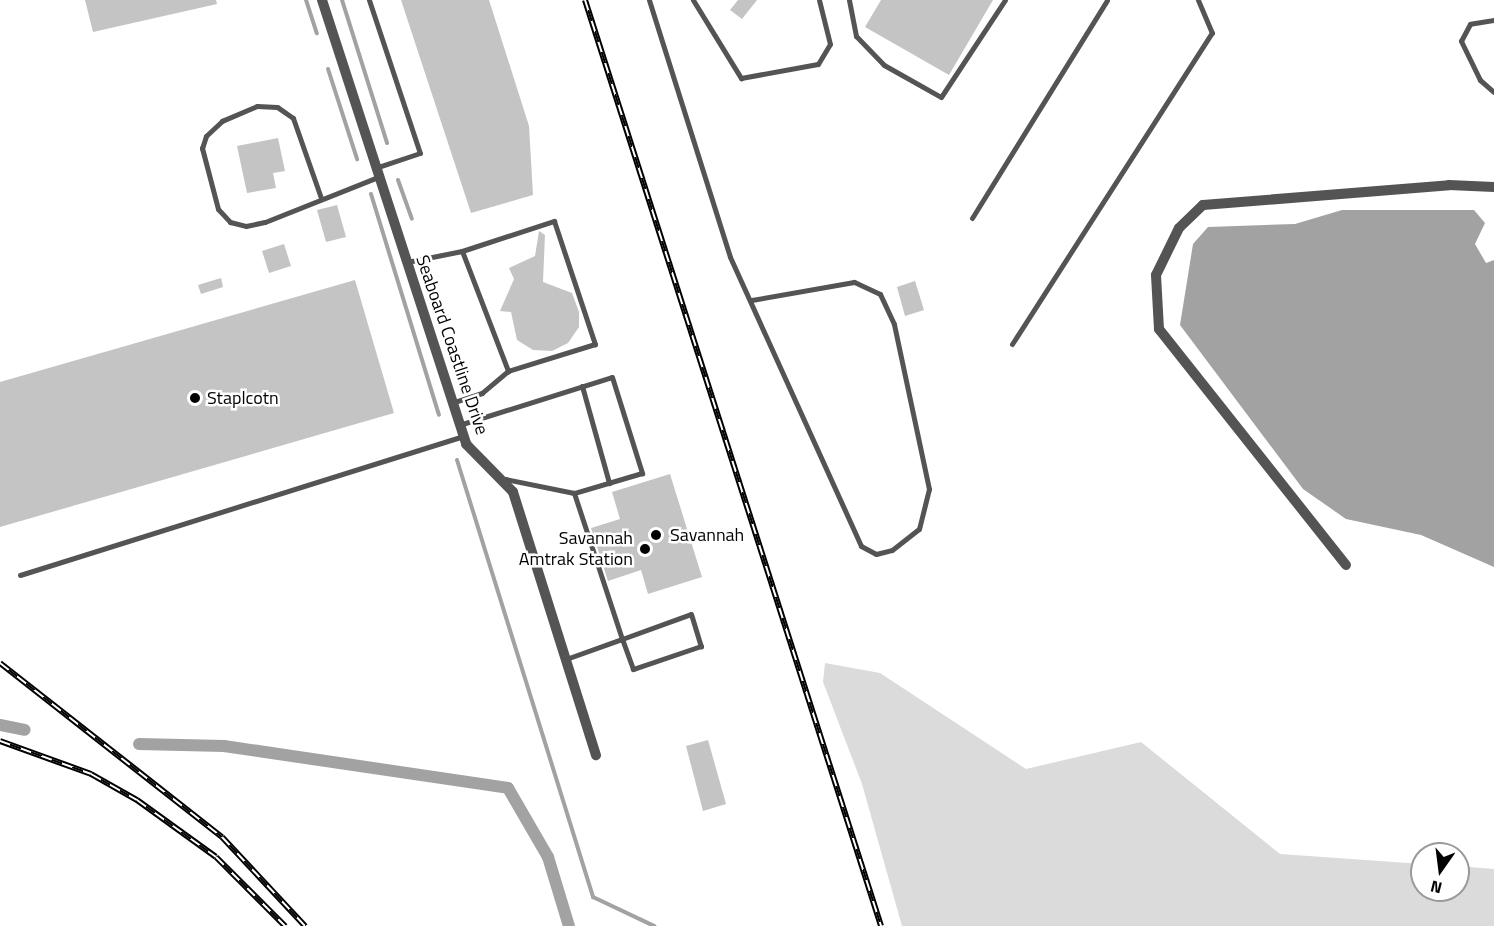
<!DOCTYPE html>
<html>
<head>
<meta charset="utf-8">
<style>
	body { margin:0 }
	#map { position:relative; width:1494px; height:926px; overflow:hidden; background:#fff; font-family:"Titillium Web",sans-serif }
	div>[style] { position:absolute }
	[style*='--x'] { left:calc(var(--x)*1px); top:calc(var(--y)*1px); width:calc(var(--w)*1px); rotate:calc(var(--a)*1deg) }
	.green>* { inset:0; background:#dbdbdb }
	.water>* { inset:0; background:#a2a2a2 }
	.stream>* { height:4px; margin:-2px; padding:0 2px; transform-origin:2px; border-radius:2px; background:#a2a2a2 }
	.canal>* { height:12px; margin:-6px; padding:0 6px; transform-origin:6px; border-radius:6px; background:#a2a2a2 }
	.building>* { inset:0; background:#c4c4c4 }
	.service>* { height:5px; margin:-2.5px; padding:0 2.5px; transform-origin:2.5px; border-radius:2.5px; background:#545454 }
	.minor>* { height:10px; margin:-5px; padding:0 5px; transform-origin:5px; border-radius:5px; background:#545454 }
	.rail>* { height:6px; margin-top:-3px; transform-origin:0; background:repeating-linear-gradient(90deg,#fff 0 11px,#000 0 22px); box-sizing:border-box; border-block:2px solid #000 }
	.dots>* { width:16px; height:16px; translate:-50% -50%; box-sizing:border-box; border:3px solid #fff; border-radius:50% }
	span { translate:-50% -50%; white-space:nowrap; text-align:center; line-height:1.15; -webkit-text-stroke:5px #fff; paint-order:stroke }
	.street-label { font-size:18px; color:#000 }
	.poi-label { font-size:18px; color:#000 }
	.left { translate:0 -50%; text-align:left }
	.right { translate:-100% -50%; text-align:right }
	.north { position:absolute; left:1410px; top:842px; width:60px; height:60px; box-sizing:border-box; background:#fff; border:2px solid #999; border-radius:50%; rotate:194deg; font-size:16px; font-weight:700; line-height:24px; text-align:center; color:#000 }
	.north::after { content:''; display:block; margin:auto; width:21px; height:27px; background:#000; clip-path:polygon(50% 0,100% 100%,50% 72%,0 100%) }
</style>
</head>
<body>
<div id="map">
	<div class="green">
		<i style="clip-path:polygon(825px 663px,880px 673px,1026px 769px,1141px 742px,1280px 854px,1422px 864px,1422px 890px,1458px 890px,1458px 866px,1494px 869px,1494px 926px,902px 926px,862px 784px,823px 682px)"></i>
	</div>
	<div class="water">
		<i style="clip-path:polygon(1342px 210px,1474px 210px,1485px 223px,1475px 244px,1486px 263px,1494px 260px,1494px 567px,1421px 535px,1346px 519px,1303px 489px,1180px 325px,1193px 244px,1208px 227px,1295px 224px)"></i>
	</div>
	<div class="stream">
		<i style="--x:306;--y:0;--w:35;--a:72"></i>
		<i style="--x:342;--y:0;--w:150;--a:72.5"></i>
		<i style="--x:328;--y:69;--w:95;--a:72.1"></i>
		<i style="--x:398;--y:180;--w:41;--a:70.3"></i>
		<i style="--x:371;--y:194;--w:231;--a:72.9"></i>
		<i style="--x:457;--y:460;--w:458;--a:72.7"></i>
		<i style="--x:593;--y:897;--w:68;--a:25.4"></i>
	</div>
	<div class="canal">
		<i style="--x:0;--y:725;--w:25;--a:11"></i>
		<i style="--x:139;--y:744;--w:85;--a:1.3"></i>
		<i style="--x:224;--y:746;--w:287;--a:8.4"></i>
		<i style="--x:508;--y:788;--w:80;--a:59.9"></i>
		<i style="--x:548;--y:857;--w:72;--a:73.1"></i>
	</div>
	<div class="building">
		<i style="clip-path:polygon(85px 0,216px 0,217px 4px,93px 32px)"></i>
		<i style="clip-path:polygon(401px 0,489px 0,529px 126px,533px 195px,471px 213px)"></i>
		<i style="clip-path:polygon(738px 0,757px 0,742px 19px,730px 10px)"></i>
		<i style="clip-path:polygon(881px 0,993px 0,949px 75px,865px 27px)"></i>
		<i style="clip-path:polygon(278px 138px,285px 171px,273px 173px,276px 188px,247px 193px,237px 146px)"></i>
		<i style="clip-path:polygon(337px 205px,346px 237px,326px 242px,317px 210px)"></i>
		<i style="clip-path:polygon(539px 231px,545px 235px,543px 282px,572px 293px,579px 312px,579px 327px,568px 343px,552px 351px,533px 350px,517px 340px,511px 312px,500px 311px,514px 279px,509px 268px,535px 256px)"></i>
		<i style="clip-path:polygon(284px 244px,291px 266px,269px 273px,262px 251px)"></i>
		<i style="clip-path:polygon(221px 278px,223px 287px,201px 294px,198px 285px)"></i>
		<i style="clip-path:polygon(355px 280px,394px 413px,0 527px,0 382px)"></i>
		<i style="clip-path:polygon(915px 281px,924px 310px,905px 316px,897px 287px)"></i>
		<i style="clip-path:polygon(670px 474px,702px 577px,648px 594px,641px 570px,608px 581px,591px 528px,620px 519px,612px 492px)"></i>
		<i style="clip-path:polygon(708px 740px,726px 804px,703px 811px,686px 746px)"></i>
	</div>
	<div class="service">
		<i style="--x:369;--y:0;--w:161;--a:71.6"></i>
		<i style="--x:420;--y:153;--w:47;--a:161.6"></i>
		<i style="--x:649;--y:0;--w:269;--a:72.5"></i>
		<i style="--x:730;--y:257;--w:317;--a:65.6"></i>
		<i style="--x:861;--y:546;--w:17;--a:28"></i>
		<i style="--x:876;--y:554;--w:16;--a:-14"></i>
		<i style="--x:892;--y:550;--w:34;--a:-38"></i>
		<i style="--x:919;--y:529;--w:41;--a:-76"></i>
		<i style="--x:929;--y:489;--w:169;--a:-102"></i>
		<i style="--x:894;--y:324;--w:33;--a:-115"></i>
		<i style="--x:880;--y:294;--w:29;--a:-155"></i>
		<i style="--x:854;--y:282;--w:104;--a:170"></i>
		<i style="--x:693;--y:0;--w:92;--a:58.4"></i>
		<i style="--x:741;--y:78;--w:78;--a:-10.3"></i>
		<i style="--x:818;--y:64;--w:23;--a:-59"></i>
		<i style="--x:830;--y:44;--w:45;--a:-104"></i>
		<i style="--x:849;--y:0;--w:37;--a:79"></i>
		<i style="--x:856;--y:36;--w:40;--a:46"></i>
		<i style="--x:884;--y:65;--w:65;--a:29.3"></i>
		<i style="--x:941;--y:97;--w:116;--a:-56.6"></i>
		<i style="--x:1494;--y:20;--w:24;--a:171"></i>
		<i style="--x:1470;--y:24;--w:19;--a:118"></i>
		<i style="--x:1461;--y:41;--w:43;--a:64"></i>
		<i style="--x:1480;--y:80;--w:18;--a:41"></i>
		<i style="--x:321;--y:198;--w:85;--a:-109.3"></i>
		<i style="--x:293;--y:118;--w:19;--a:-145"></i>
		<i style="--x:277;--y:107;--w:20;--a:-177"></i>
		<i style="--x:257;--y:106;--w:38;--a:157"></i>
		<i style="--x:222;--y:121;--w:22;--a:137"></i>
		<i style="--x:206;--y:136;--w:13;--a:108"></i>
		<i style="--x:202;--y:148;--w:63;--a:75.3"></i>
		<i style="--x:218;--y:209;--w:18;--a:47"></i>
		<i style="--x:230;--y:222;--w:16;--a:14"></i>
		<i style="--x:246;--y:226;--w:19;--a:-12"></i>
		<i style="--x:265;--y:222;--w:122;--a:-21.7"></i>
		<i style="--x:972;--y:218;--w:256;--a:-58.2"></i>
		<i style="--x:462;--y:251;--w:97;--a:-18.1"></i>
		<i style="--x:554;--y:221;--w:130;--a:71.6"></i>
		<i style="--x:595;--y:344;--w:91;--a:162.8"></i>
		<i style="--x:407;--y:262;--w:56;--a:-11.3"></i>
		<i style="--x:462;--y:251;--w:129;--a:69"></i>
		<i style="--x:508;--y:371;--w:34;--a:140"></i>
		<i style="--x:482;--y:393;--w:32;--a:162"></i>
		<i style="--x:1012;--y:344;--w:370;--a:-57.3"></i>
		<i style="--x:1212;--y:33;--w:36;--a:-113"></i>
		<i style="--x:582;--y:386;--w:101;--a:74.4"></i>
		<i style="--x:459;--y:425;--w:160;--a:-17.4"></i>
		<i style="--x:612;--y:377;--w:101;--a:72.6"></i>
		<i style="--x:642;--y:473;--w:71;--a:163.6"></i>
		<i style="--x:574;--y:493;--w:70;--a:-168.5"></i>
		<i style="--x:20;--y:575;--w:464;--a:-17.4"></i>
		<i style="--x:691;--y:614;--w:34;--a:73"></i>
		<i style="--x:701;--y:646;--w:72;--a:161.3"></i>
		<i style="--x:633;--y:669;--w:32;--a:-110"></i>
		<i style="--x:622;--y:639;--w:73;--a:-19.9"></i>
		<i style="--x:566;--y:659;--w:59;--a:-19.7"></i>
		<i style="--x:622;--y:639;--w:154;--a:-108.2"></i>
	</div>
	<div class="minor">
		<i style="--x:322;--y:0;--w:467;--a:72"></i>
		<i style="--x:466;--y:444;--w:67;--a:45.6"></i>
		<i style="--x:513;--y:492;--w:276;--a:72.5"></i>
		<i style="--x:1346;--y:565;--w:301;--a:-128.4"></i>
		<i style="--x:1159;--y:329;--w:54;--a:-93.2"></i>
		<i style="--x:1156;--y:275;--w:52;--a:-63.9"></i>
		<i style="--x:1179;--y:228;--w:33;--a:-44"></i>
		<i style="--x:1203;--y:205;--w:247;--a:-4.6"></i>
		<i style="--x:1449;--y:185;--w:45;--a:2.5"></i>
	</div>
	<div class="rail">
		<i style="--x:585;--y:0;--w:972;--a:72.27"></i>
		<i style="--x:0;--y:663;--w:282;--a:38.1"></i>
		<i style="--x:222;--y:837;--w:122;--a:47"></i>
		<i style="--x:0;--y:741;--w:97;--a:19.9"></i>
		<i style="--x:91;--y:774;--w:53;--a:29.5"></i>
		<i style="--x:137;--y:800;--w:97;--a:35.8"></i>
		<i style="--x:216;--y:857;--w:98;--a:45"></i>
	</div>
	<div class="dots">
		<i style="left:195px;top:398px;background:#000"></i>
		<i style="left:656px;top:535px;background:#000"></i>
		<i style="left:645px;top:549px;background:#000"></i>
	</div>
	<div class="street-label">
		<span style="left:452px;top:345px;rotate:71deg">Seaboard Coastline Drive</span>
	</div>
	<div class="poi-label">
		<span class="left" style="left:207px;top:398px">Staplcotn</span>
		<span class="left" style="left:670px;top:535px">Savannah</span>
		<span class="right" style="left:633px;top:549px">Savannah<br>Amtrak Station</span>
	</div>
	<div class="north">N</div>
</div>
</body>
</html>
